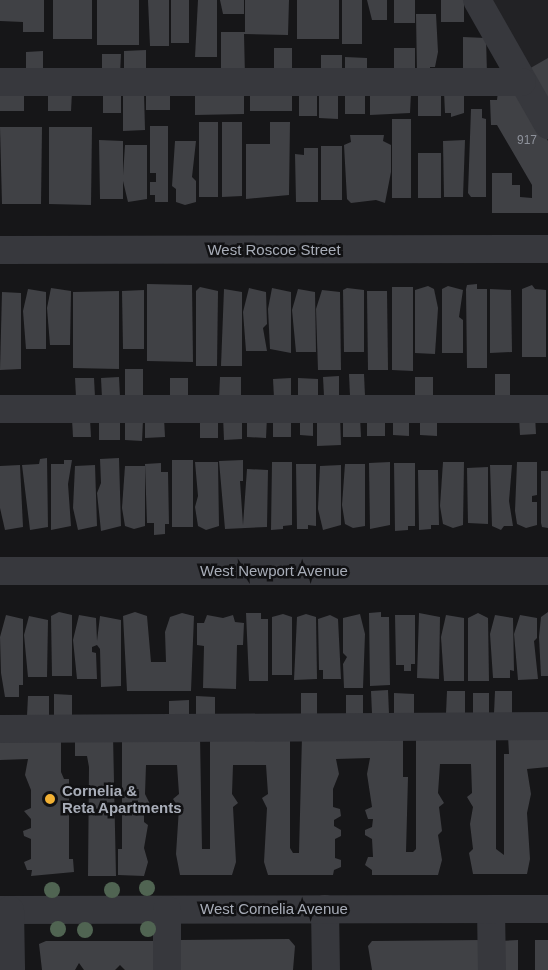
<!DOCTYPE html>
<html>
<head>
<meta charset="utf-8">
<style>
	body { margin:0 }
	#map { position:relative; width:548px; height:970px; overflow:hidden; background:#161618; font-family:Helvetica,sans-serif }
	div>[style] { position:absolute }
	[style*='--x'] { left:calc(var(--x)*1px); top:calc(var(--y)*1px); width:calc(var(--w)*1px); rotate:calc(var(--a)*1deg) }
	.built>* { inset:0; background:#222225 }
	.building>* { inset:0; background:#404145 }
	.minor>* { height:28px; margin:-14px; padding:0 14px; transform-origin:14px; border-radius:14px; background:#37383d }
	.trees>* { width:16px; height:16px; margin:-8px; border-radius:50%; background:#506452 }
	.dots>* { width:16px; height:16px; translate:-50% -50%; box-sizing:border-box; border:3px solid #111113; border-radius:50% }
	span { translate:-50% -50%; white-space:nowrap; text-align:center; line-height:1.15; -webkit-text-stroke:5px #111113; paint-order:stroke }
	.number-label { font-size:12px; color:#8e929b }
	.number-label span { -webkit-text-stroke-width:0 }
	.street-label { font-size:15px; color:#a8adb8 }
	.poi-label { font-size:15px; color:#a8adb8; font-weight:700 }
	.left { translate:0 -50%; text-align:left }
</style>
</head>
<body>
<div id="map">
	<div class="built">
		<i style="clip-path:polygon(486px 0,548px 0,548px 121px)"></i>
	</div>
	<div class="building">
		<i style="clip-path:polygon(0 0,44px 0,44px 32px,23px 32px,23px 22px,0 21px)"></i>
		<i style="clip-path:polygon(53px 0,92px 0,92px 39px,53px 39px)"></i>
		<i style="clip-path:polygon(97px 0,139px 0,139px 45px,97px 45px)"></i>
		<i style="clip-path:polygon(148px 0,169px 0,169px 46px,150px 46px)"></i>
		<i style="clip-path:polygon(171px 0,189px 0,189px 43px,171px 43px)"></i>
		<i style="clip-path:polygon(198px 0,217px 0,217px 57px,195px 57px)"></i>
		<i style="clip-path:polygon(220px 0,244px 0,244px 14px,223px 14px)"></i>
		<i style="clip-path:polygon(245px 0,289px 0,288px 35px,244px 34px,245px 76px,221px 76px,221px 32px,245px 32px)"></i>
		<i style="clip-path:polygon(297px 0,339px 0,339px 39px,297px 39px)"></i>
		<i style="clip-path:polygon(342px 0,362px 0,362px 44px,342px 44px)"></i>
		<i style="clip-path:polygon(367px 0,387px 0,387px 20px,372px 20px)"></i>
		<i style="clip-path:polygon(394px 0,415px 0,415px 23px,394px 23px)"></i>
		<i style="clip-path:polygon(441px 0,464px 0,464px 22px,441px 22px)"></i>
		<i style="clip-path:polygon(416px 14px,436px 14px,438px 52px,435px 67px,430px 67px,430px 73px,417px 74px)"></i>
		<i style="clip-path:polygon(463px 37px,486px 38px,487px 74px,463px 74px)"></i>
		<i style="clip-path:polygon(274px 48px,292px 48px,292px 75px,274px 75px)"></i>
		<i style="clip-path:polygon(394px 48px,415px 48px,415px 72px,394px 72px)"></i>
		<i style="clip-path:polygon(146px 50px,146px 74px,124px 74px,124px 51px)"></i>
		<i style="clip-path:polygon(43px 51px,43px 73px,26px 73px,26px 52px)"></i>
		<i style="clip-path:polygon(102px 54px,121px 54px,120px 74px,102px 74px)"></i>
		<i style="clip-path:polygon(321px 55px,342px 55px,342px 75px,321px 75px)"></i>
		<i style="clip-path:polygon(345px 57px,367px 58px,367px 76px,345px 76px)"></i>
		<i style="clip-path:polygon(548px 58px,548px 106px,527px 70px)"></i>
		<i style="clip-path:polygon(418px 90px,441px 90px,441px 116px,418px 116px)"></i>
		<i style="clip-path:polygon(519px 90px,548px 141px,548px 213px,492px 213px,492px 173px,512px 173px,512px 185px,520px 185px,520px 197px,532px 198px,532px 185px,497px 125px,491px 125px,490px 100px,497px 100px,498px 91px)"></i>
		<i style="clip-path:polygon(170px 91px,170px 110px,146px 110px,146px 92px)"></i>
		<i style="clip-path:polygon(292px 91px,292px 111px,250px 111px,250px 93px)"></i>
		<i style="clip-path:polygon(24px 92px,24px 111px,0 111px,0 93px)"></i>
		<i style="clip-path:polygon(48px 92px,72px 92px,71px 111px,48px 111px)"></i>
		<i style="clip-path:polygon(444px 92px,464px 92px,464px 113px,451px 117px,451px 113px,445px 113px)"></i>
		<i style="clip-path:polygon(103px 93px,121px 93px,121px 113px,103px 113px)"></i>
		<i style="clip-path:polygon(144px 93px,145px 130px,123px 131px,123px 94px)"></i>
		<i style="clip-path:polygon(319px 93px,338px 93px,338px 119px,319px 118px)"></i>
		<i style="clip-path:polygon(345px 93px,365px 94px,365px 114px,345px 114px)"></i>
		<i style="clip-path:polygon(370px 93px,411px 93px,410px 113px,370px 115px)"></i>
		<i style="clip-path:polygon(195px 94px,244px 94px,244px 114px,195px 115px)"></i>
		<i style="clip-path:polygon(299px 96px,317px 96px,317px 116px,299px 116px)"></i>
		<i style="clip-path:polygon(471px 109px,482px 109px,482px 118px,486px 119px,486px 197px,471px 197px,468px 193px)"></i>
		<i style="clip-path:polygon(392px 119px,411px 119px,411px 198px,392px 198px)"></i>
		<i style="clip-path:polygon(199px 122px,218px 122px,218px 197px,199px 197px)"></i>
		<i style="clip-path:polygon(222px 122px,242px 122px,242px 196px,222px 197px)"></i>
		<i style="clip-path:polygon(270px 122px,290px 122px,289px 195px,246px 199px,246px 144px,270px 144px)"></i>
		<i style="clip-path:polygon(150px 126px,168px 126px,168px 202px,155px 202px,155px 195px,150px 195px,150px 182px,156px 182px,156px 173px,150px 173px)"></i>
		<i style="clip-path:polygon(0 127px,42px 127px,41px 204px,2px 204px)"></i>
		<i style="clip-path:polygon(49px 127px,92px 127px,91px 205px,49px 204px)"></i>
		<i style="clip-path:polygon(350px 135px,384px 135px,383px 141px,391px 145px,391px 172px,385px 203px,376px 200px,351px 203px,347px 199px,344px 145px,351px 142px)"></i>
		<i style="clip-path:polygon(99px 140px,123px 141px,123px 175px,125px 145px,147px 145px,147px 199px,128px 202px,123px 181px,123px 199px,100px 199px)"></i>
		<i style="clip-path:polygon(465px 140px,463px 197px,444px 197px,443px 141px)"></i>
		<i style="clip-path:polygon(175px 141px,196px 141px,192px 177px,196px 181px,196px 202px,185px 205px,176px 202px,176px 189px,172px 186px)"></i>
		<i style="clip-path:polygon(321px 146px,342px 146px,342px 200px,321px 200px)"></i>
		<i style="clip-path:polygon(304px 148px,318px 148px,318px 202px,296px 202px,295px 154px,304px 155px)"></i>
		<i style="clip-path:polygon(418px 153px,441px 153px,441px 198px,418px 198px)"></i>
		<i style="clip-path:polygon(147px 284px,192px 285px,193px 362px,147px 361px)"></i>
		<i style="clip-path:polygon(477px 284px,477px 289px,487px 289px,487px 368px,467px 368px,466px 289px,467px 285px)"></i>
		<i style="clip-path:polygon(532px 285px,535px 289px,546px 290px,546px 357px,522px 357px,522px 289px)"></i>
		<i style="clip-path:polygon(428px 286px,434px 289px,438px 308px,435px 354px,415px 353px,415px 290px)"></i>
		<i style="clip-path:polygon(448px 286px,463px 290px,459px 317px,463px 320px,463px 353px,442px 353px,442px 289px)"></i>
		<i style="clip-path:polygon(200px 287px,218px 291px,217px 366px,196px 366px,196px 291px)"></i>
		<i style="clip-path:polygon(392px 287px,413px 287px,413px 371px,392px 370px)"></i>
		<i style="clip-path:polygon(51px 288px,71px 291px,70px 345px,50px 345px,47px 308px)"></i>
		<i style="clip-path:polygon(249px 288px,266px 292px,267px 324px,263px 328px,267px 351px,246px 351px,243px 312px)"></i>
		<i style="clip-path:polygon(272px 288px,291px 292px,291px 353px,270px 349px,268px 309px)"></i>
		<i style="clip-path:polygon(347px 288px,364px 290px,364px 352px,344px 352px,343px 290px)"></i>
		<i style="clip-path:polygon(28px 289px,46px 292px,46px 349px,26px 349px,23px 311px)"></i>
		<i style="clip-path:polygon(224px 289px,242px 292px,242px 366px,221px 366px)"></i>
		<i style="clip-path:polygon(298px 289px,315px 292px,316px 352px,296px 352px,292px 310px)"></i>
		<i style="clip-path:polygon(490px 289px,511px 290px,512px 352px,490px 353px)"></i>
		<i style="clip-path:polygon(144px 290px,144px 349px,123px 349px,122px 291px)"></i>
		<i style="clip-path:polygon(322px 290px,340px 292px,341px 370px,318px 370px,316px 309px)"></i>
		<i style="clip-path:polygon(119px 291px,119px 369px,73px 368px,73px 292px)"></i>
		<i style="clip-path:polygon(367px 291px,387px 291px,388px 370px,368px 370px)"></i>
		<i style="clip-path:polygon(2px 292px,21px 293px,21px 369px,0 370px)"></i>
		<i style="clip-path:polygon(125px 369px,143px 369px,143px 396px,125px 396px)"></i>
		<i style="clip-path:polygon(349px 374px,364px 374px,365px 396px,350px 396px)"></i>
		<i style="clip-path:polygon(495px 374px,510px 374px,510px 395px,495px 395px)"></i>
		<i style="clip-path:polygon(339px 376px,339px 396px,324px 396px,323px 377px)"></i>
		<i style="clip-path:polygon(119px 377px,120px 397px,102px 398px,101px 378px)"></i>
		<i style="clip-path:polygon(220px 377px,241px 377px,241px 399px,219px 400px)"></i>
		<i style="clip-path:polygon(415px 377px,433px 377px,433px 396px,415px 396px)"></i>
		<i style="clip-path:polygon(75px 378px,94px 378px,95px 397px,76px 397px)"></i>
		<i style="clip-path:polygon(170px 378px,188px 378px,188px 397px,170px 397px)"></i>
		<i style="clip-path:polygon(291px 378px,291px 397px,274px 398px,273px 379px)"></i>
		<i style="clip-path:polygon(298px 378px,318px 379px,318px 395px,298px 395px)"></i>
		<i style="clip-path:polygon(340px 415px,341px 445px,317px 446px,317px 416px)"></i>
		<i style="clip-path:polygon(420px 415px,437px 415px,437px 436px,420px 435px)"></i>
		<i style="clip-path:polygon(535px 415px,536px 434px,520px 435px,519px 416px)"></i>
		<i style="clip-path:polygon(223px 416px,242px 416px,242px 439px,224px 440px)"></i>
		<i style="clip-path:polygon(393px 416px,409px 417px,409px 436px,393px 435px)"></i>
		<i style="clip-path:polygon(247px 417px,267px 417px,266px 438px,247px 437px)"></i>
		<i style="clip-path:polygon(300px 417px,313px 418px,313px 436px,300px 435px)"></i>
		<i style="clip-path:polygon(343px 417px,360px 417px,361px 437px,343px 437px)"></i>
		<i style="clip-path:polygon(99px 418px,120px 418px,120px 440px,99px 440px)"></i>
		<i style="clip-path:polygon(164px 418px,165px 437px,145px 438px,145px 419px)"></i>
		<i style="clip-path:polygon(273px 418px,291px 418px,291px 437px,273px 437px)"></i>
		<i style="clip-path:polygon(367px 418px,385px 418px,385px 436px,367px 436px)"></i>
		<i style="clip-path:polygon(72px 419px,90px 419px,91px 437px,73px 437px)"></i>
		<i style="clip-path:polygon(125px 419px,143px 420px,142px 441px,125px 440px)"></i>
		<i style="clip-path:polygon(200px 419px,218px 419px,218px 438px,200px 438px)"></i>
		<i style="clip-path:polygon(47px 458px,48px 527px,30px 530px,22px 465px,39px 464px,40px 459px)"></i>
		<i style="clip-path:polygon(119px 458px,121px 526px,101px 531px,97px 493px,101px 483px,100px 459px)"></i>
		<i style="clip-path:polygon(64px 460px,72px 460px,68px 484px,71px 526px,51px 530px,51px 464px,64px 464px)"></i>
		<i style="clip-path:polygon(172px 460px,193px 460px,193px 527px,172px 527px)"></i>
		<i style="clip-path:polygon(243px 460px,243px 481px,240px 481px,243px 525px,247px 469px,268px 470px,267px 527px,225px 529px,219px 461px)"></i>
		<i style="clip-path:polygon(195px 462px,218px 462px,219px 526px,206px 530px,198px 526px,195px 507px,198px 496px)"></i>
		<i style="clip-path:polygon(272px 462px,292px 462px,292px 525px,283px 526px,283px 529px,271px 530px)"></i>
		<i style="clip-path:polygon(390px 462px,390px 525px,370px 529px,369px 463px)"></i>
		<i style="clip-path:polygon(443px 462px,464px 462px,463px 525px,453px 528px,443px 524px,440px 506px)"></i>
		<i style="clip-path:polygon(517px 462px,537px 462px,537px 495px,532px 496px,532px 502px,537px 502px,537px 525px,526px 528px,517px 524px,515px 511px)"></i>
		<i style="clip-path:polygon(161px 463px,161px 472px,168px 472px,169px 524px,165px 524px,165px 534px,154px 535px,154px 523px,147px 523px,145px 464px)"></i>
		<i style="clip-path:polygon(394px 463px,415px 463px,415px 526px,408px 526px,408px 530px,395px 531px)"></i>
		<i style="clip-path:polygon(296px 464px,316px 464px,316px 526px,308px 525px,308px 529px,297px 529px)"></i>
		<i style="clip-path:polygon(345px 464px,365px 464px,365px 526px,353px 528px,345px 524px,342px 505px)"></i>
		<i style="clip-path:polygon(20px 465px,23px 527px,5px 530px,0 508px,0 466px)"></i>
		<i style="clip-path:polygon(95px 465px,97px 526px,78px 530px,73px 508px,75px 466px)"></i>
		<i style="clip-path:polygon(341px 465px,341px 525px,323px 530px,318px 509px,320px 466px)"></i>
		<i style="clip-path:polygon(490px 465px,512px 465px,509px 501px,513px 526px,504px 526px,501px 530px,492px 526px)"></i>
		<i style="clip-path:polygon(125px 466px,145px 466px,145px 526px,134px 529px,125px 526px,122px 508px)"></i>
		<i style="clip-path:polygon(488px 467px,488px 524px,468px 523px,467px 468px)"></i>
		<i style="clip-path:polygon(418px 470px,438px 470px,439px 525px,431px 525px,431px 529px,419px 530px)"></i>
		<i style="clip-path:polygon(541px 471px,548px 471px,548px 528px,542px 527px,541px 523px)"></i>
		<i style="clip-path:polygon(59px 612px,72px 615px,72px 676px,52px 676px,51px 616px)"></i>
		<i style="clip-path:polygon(135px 612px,147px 616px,151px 662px,166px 662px,165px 632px,170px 617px,182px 613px,194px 616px,191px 691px,127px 691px,123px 616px)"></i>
		<i style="clip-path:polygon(381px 612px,381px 617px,389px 617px,390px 685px,370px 686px,369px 613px)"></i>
		<i style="clip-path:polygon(548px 612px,548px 676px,541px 676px,539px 637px,541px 617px)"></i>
		<i style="clip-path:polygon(246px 613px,261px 613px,261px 619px,268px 619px,268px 681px,249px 681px)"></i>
		<i style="clip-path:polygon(419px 613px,440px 617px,439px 679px,417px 678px)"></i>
		<i style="clip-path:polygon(478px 613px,488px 618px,489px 681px,468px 681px,468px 618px)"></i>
		<i style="clip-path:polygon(283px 614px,292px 617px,292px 675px,272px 675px,272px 617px)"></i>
		<i style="clip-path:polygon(306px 614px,316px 617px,317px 679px,294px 680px,297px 617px)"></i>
		<i style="clip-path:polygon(360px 614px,365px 634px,363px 688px,344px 688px,343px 664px,347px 657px,343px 653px,343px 618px)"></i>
		<i style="clip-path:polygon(6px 615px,23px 619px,23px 685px,19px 685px,19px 697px,5px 697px,1px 673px,0 637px)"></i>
		<i style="clip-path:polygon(79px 615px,96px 618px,97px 641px,100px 616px,121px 620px,121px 686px,101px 687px,100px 649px,97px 645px,92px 647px,92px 652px,96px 653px,97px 679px,77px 679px,73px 640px)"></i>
		<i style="clip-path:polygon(207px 615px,223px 618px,233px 615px,235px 622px,244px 623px,243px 645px,237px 645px,236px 689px,203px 688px,204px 646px,197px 645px,197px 623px,204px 623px)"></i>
		<i style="clip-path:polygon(330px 615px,338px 619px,341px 679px,323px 679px,323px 670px,319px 670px,318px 619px)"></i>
		<i style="clip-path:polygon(395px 615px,415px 615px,415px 664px,411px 664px,411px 671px,404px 671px,404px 665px,396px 665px)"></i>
		<i style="clip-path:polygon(446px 615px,464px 618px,464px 681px,444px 681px,441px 637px)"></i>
		<i style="clip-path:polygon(495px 615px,513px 618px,514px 671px,510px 670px,510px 678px,493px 678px,490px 634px)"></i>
		<i style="clip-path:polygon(520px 615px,537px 618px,537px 638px,534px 641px,538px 679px,518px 680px,514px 634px)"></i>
		<i style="clip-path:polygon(29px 616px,48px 620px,47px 677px,28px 677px,24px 635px)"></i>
		<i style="clip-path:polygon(388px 690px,389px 714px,372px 714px,371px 691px)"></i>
		<i style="clip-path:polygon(447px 691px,465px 691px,465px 714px,446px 714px)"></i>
		<i style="clip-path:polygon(495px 691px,512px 691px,512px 714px,494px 714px)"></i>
		<i style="clip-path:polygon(301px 693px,317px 693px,317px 715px,301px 714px)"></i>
		<i style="clip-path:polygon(394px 693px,414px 694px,414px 716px,394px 716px)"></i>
		<i style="clip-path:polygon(473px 693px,489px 693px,489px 714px,473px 714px)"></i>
		<i style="clip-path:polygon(54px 694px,72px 695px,72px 716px,54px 715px)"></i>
		<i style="clip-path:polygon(346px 695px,363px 695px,363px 714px,346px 715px)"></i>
		<i style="clip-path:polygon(28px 696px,49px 696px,49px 716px,27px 716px)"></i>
		<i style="clip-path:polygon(196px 696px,215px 697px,215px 716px,196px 715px)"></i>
		<i style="clip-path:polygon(189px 700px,189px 716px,169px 716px,169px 701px)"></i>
		<i style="clip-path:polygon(75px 735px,113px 735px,116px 876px,88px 876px,89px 767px,87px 756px,75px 756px)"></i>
		<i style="clip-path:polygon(416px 735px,496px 740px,496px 849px,504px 855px,504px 754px,509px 754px,508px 736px,548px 736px,548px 767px,527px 769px,531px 794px,527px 813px,530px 859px,527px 874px,473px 874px,469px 853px,473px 849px,470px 824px,473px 807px,467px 797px,472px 793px,471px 764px,440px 764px,438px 793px,444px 803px,439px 807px,442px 831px,438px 835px,442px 860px,438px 875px,372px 875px,372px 870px,365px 865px,368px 857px,373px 857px,372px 839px,365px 835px,365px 830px,372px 827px,373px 819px,368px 819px,365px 810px,372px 807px,367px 774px,370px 758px,336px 759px,339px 774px,333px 789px,333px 807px,340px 809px,341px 816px,334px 820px,334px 826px,341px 830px,341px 836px,335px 839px,335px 858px,341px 860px,341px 867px,334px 870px,333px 875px,268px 875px,264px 862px,267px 808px,262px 798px,268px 794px,266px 765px,233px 765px,232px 794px,238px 803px,233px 807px,236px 862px,232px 875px,180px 875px,176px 854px,179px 808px,173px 799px,179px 794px,177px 765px,146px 765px,145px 794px,150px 804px,144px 808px,144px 822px,148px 825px,144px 848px,148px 862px,144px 876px,118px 875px,118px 849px,122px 849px,122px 736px,200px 736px,202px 849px,210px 849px,210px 737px,290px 737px,290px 848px,293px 853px,299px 853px,302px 736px,403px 736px,403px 777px,408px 777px,406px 852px,413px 852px,416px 849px)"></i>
		<i style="clip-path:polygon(61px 736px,61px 772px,64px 779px,69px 779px,69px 859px,73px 859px,74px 872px,31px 876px,32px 870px,27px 870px,24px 862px,31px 859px,31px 839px,24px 836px,23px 831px,31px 828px,31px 819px,24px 811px,31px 808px,31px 790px,25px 775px,28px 759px,0 760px,0 737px)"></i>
		<i style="clip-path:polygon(289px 939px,295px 946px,293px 970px,176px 970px,180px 940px)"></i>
		<i style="clip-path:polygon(482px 940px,482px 970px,372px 970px,368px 946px,372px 941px)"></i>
		<i style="clip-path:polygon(518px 940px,518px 970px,499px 970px,499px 941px)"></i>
		<i style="clip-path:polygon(535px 940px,548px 940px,548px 970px,535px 970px)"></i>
		<i style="clip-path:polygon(46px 941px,157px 941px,159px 970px,125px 970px,120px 965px,115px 970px,84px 970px,79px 963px,75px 970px,42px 970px,39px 944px)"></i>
	</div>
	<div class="minor">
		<i style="--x:477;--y:0;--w:144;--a:60.4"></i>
		<i style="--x:0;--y:82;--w:522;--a:0"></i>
		<i style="--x:0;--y:250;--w:548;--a:-0.1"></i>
		<i style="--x:0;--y:409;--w:548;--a:0"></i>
		<i style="--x:0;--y:571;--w:548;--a:0"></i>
		<i style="--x:0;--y:729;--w:548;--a:-0.31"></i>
		<i style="--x:325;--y:909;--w:61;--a:89.1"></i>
		<i style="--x:491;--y:909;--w:61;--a:89.1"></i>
		<i style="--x:0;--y:910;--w:548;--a:-0.1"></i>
		<i style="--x:10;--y:910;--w:60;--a:89"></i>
		<i style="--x:167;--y:910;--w:60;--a:90"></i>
	</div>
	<div class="trees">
		<i style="left:147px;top:888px"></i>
		<i style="left:52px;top:890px"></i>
		<i style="left:112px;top:890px"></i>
		<i style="left:58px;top:929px"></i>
		<i style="left:148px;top:929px"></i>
		<i style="left:85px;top:930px"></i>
	</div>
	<div class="dots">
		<i style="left:50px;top:799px;background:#f2b134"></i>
	</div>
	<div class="number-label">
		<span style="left:527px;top:141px">917</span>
	</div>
	<div class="street-label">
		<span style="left:274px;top:250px">West Roscoe Street</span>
		<span style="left:274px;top:571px">West Newport Avenue</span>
		<span style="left:274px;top:909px">West Cornelia Avenue</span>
	</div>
	<div class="poi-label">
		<span class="left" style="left:62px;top:799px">Cornelia &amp;<br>Reta Apartments</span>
	</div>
</div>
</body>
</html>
